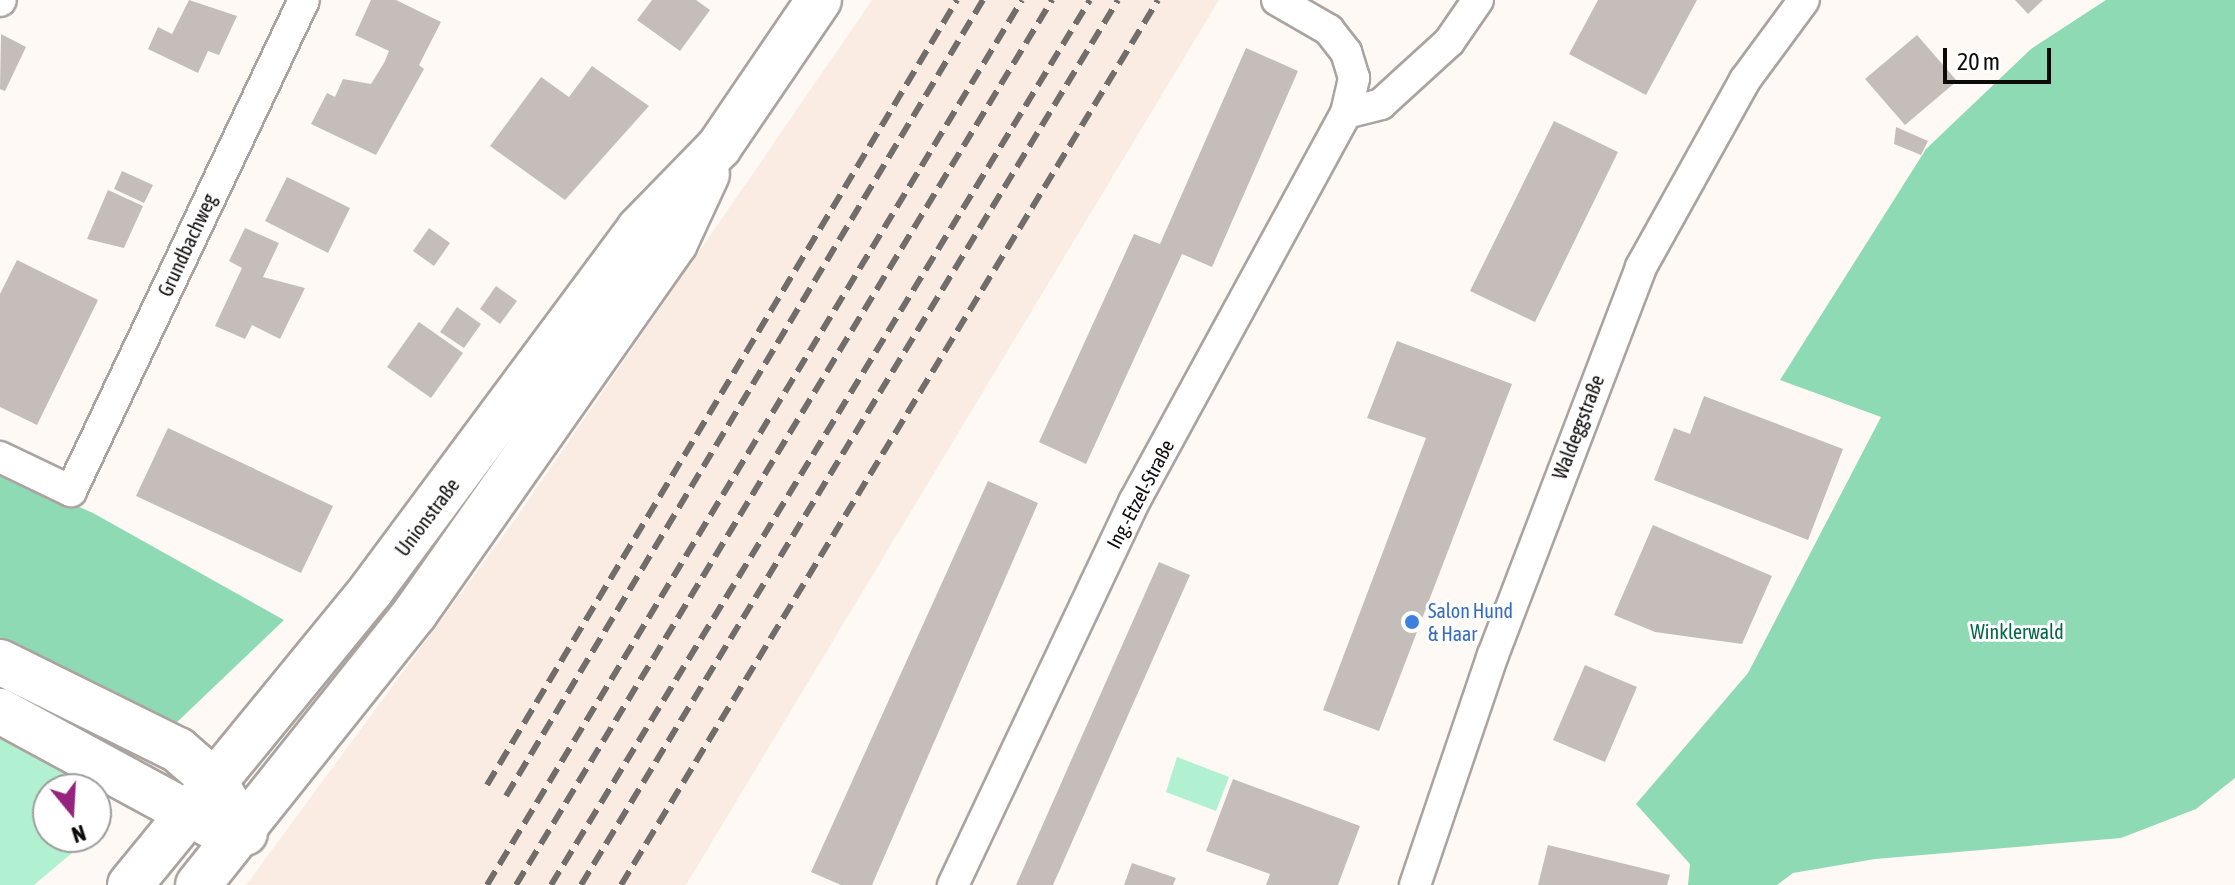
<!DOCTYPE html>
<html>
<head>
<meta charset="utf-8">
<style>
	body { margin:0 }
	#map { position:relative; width:2235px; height:885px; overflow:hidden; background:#fff9f5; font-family:"Asap Condensed",sans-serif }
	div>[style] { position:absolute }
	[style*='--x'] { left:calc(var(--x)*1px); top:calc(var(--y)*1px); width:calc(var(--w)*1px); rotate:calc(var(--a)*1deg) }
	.built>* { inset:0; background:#fbece3 }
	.green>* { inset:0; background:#b1f0d0 }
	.forest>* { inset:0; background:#8edab4 }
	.building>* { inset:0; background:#c4bdb9 }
	.roads { filter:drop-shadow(2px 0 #aaa39f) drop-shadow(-2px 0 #aaa39f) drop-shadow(0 2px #aaa39f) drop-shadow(0 -2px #aaa39f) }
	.street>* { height:30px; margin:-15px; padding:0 15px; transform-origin:15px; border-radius:15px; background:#fff }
	.primary>* { height:44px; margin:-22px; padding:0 22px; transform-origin:22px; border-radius:22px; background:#fff }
	.highway>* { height:44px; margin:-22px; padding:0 22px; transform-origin:22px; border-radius:22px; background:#fff }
	.rail>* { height:6px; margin-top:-3px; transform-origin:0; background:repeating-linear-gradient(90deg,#716d6b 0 16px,transparent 0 24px) }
	.dots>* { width:22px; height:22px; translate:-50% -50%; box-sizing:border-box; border:4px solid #fff; border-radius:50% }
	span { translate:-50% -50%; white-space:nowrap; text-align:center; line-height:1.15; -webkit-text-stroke:6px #fff; paint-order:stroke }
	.street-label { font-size:20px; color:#0d0b0a }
	.shop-label { font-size:20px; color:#366cbe }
	.left { translate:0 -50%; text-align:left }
	.park-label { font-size:20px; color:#064 }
	.north { position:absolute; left:32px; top:773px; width:80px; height:80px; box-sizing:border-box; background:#fff; border:2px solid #9e9d9d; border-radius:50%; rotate:162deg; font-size:22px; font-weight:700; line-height:32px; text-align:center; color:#0d0b0a }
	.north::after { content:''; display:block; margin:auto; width:28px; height:36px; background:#972381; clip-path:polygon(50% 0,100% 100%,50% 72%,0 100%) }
	.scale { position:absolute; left:1943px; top:48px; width:108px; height:36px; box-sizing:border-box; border:4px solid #0d0b0a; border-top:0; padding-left:10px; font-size:24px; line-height:28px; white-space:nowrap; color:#0d0b0a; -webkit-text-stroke:6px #fff; paint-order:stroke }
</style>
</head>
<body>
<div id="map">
	<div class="built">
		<i style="clip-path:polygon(872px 0,1219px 0,686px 885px,246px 885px,514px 521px)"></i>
	</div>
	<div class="green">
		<i style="clip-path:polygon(0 733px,92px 789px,48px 789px,48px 837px,91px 837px,34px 885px,0 885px)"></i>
		<i style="clip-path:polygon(1177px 757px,1229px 777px,1216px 811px,1166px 792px)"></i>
		<i style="clip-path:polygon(96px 791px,112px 812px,96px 831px)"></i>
	</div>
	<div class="forest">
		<i style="clip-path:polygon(2106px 0,2235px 0,2235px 778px,2196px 809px,2121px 838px,1875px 859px,1793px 873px,1777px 885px,1688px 885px,1690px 864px,1636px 804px,1748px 673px,1881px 417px,1780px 380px,1926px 149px,2031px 49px)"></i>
		<i style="clip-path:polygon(0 472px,93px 513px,284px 620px,173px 726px,0 639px)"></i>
	</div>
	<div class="building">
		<i style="clip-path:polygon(189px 0,237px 16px,219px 55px,208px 51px,198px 73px,148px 49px,158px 27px,172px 34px)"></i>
		<i style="clip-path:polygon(371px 0,396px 0,441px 22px,419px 65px,424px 69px,376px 155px,311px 124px,327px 93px,335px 97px,343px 79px,371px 84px,384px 63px,389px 51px,355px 35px)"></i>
		<i style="clip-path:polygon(652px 0,696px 0,710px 10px,680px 51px,637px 20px)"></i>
		<i style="clip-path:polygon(1598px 0,1697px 0,1646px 95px,1569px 54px)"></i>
		<i style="clip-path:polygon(2015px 0,2043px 0,2028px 14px)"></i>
		<i style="clip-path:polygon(1px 34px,26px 47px,5px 91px,0 89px)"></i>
		<i style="clip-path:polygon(1917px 35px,1957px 81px,1905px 125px,1865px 79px)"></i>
		<i style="clip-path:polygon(1246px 48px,1298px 71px,1212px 267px,1182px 254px,1086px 464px,1039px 442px,1134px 234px,1160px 244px)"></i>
		<i style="clip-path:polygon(592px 66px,649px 106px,565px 200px,490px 146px,541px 77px,569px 97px)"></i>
		<i style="clip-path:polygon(1554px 121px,1618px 152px,1535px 322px,1470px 291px)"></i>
		<i style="clip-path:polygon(1896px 127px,1928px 141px,1921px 155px,1894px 144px)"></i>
		<i style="clip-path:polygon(122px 171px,153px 185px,144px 203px,114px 189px)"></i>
		<i style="clip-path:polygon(287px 177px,350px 208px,328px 253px,265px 221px)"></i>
		<i style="clip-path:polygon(108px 190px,143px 206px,124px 248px,87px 239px)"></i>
		<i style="clip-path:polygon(245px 228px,279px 243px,263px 277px,305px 288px,280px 339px,252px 325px,245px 339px,215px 326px,242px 268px,229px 261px)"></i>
		<i style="clip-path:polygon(429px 228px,450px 243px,434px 266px,413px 251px)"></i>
		<i style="clip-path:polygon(17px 260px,98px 300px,37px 425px,0 407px,0 294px)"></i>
		<i style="clip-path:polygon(496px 286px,517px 301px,500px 324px,480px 309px)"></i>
		<i style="clip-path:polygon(457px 307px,481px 324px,464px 348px,440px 332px)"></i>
		<i style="clip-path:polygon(419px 322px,463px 353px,431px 398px,387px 367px)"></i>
		<i style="clip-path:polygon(1397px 341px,1512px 384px,1379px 731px,1323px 710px,1426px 438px,1367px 418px)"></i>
		<i style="clip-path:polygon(1704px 396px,1843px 449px,1808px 540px,1654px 480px,1674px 428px,1690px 434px)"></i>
		<i style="clip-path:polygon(168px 428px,333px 506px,301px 573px,136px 496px)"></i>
		<i style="clip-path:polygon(988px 481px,1038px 503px,872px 885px,841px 885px,811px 872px)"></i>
		<i style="clip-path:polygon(1653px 525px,1772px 576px,1742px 644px,1655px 632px,1614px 615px)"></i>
		<i style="clip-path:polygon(1159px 562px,1190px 575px,1053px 885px,1016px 885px)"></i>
		<i style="clip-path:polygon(1585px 665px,1637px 687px,1605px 762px,1553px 740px)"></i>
		<i style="clip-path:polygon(1233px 779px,1360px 826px,1338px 885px,1266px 885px,1270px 874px,1206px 851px)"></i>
		<i style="clip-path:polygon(1548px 845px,1670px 875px,1667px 885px,1538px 885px)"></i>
		<i style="clip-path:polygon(1132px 863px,1176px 878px,1173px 885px,1124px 885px)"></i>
	</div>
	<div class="roads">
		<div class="street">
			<i style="--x:0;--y:1;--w:1;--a:-45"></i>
			<i style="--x:1346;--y:113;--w:36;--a:-14"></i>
			<i style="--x:1381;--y:104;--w:92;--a:-42.4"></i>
			<i style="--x:1449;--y:42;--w:51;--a:-55.4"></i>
			<i style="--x:0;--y:457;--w:79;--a:25.6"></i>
			<i style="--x:71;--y:491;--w:543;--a:-64.61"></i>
			<i style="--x:953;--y:885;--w:424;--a:-64.7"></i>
			<i style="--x:1134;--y:502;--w:443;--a:-61.4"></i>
			<i style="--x:1346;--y:113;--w:36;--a:-77"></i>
			<i style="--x:1354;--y:78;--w:27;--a:-107"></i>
			<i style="--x:1346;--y:52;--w:28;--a:-128"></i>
			<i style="--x:1329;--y:30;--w:60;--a:-150"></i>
			<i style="--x:1415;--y:885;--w:243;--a:-71.3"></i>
			<i style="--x:1493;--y:655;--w:415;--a:-69.1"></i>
			<i style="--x:1641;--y:267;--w:214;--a:-60.9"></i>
			<i style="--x:1745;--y:80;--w:99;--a:-53.6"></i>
		</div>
		<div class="primary">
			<i style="--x:0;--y:711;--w:241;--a:28.5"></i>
			<i style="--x:130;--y:885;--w:382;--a:-50.7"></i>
			<i style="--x:372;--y:589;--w:448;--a:-53.4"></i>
			<i style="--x:639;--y:229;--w:115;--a:-45.7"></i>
			<i style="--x:719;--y:147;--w:178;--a:-55.8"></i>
			<i style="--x:198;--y:885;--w:348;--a:-51.4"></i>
			<i style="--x:415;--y:613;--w:452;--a:-54.9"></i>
			<i style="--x:675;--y:243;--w:76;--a:-65.1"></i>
		</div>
		<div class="highway">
			<i style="--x:0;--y:662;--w:199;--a:26.3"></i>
			<i style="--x:178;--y:750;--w:49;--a:40.9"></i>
			<i style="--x:215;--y:782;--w:59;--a:59.5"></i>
		</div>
	</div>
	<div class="rail">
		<i style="--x:487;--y:785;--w:915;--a:-59.09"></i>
		<i style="--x:506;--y:796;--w:928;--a:-59.07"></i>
		<i style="--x:487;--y:885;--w:1034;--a:-58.85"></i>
		<i style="--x:516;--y:885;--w:1035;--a:-58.8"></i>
		<i style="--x:551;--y:885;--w:1036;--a:-58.66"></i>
		<i style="--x:581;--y:885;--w:1035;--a:-58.75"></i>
		<i style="--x:621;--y:885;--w:1035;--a:-58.75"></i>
	</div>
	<div class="dots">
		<i style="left:1412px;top:622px;background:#3f7fe0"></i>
	</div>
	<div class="street-label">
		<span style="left:187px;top:245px;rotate:-65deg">Grundbachweg</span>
		<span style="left:1578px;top:427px;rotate:-69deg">Waldeggstraße</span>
		<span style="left:1140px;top:494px;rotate:-62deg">Ing.-Etzel-Straße</span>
		<span style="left:427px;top:517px;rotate:-53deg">Unionstraße</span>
	</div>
	<div class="shop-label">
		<span class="left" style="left:1428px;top:622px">Salon Hund<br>&amp; Haar</span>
	</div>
	<div class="park-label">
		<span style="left:2017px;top:631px">Winklerwald</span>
	</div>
	<div class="north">N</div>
	<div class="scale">20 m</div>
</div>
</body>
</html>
